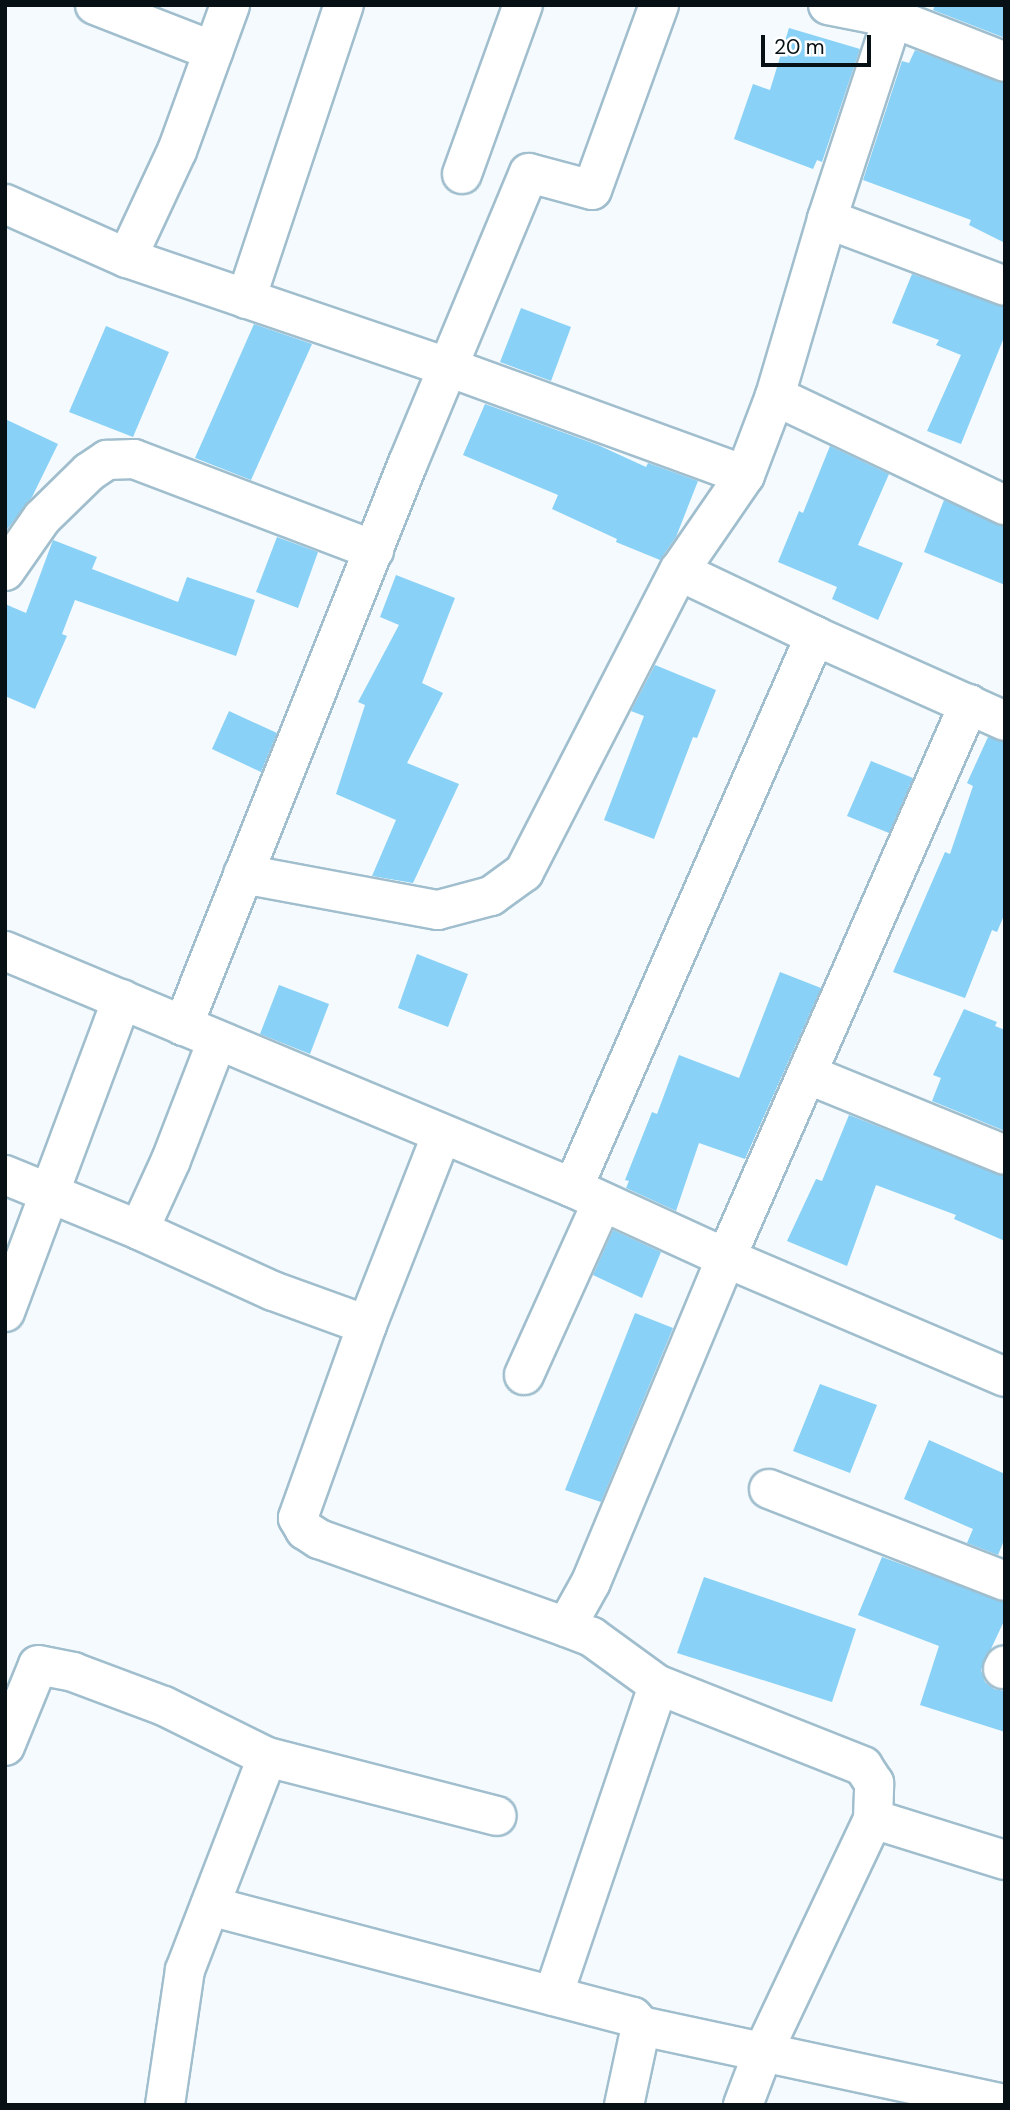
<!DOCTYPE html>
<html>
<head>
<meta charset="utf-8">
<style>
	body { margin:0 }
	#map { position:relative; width:1010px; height:2110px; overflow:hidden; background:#f4fafd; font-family:"DM Sans",sans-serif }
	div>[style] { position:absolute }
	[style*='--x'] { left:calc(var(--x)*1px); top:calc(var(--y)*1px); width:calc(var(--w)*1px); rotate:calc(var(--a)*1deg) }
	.building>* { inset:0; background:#89d1f6 }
	.roads { filter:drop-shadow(2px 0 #a0becd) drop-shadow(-2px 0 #a0becd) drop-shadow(0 2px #a0becd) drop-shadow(0 -2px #a0becd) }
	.minor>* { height:38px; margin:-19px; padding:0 19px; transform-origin:19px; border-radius:19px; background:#fff }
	span { translate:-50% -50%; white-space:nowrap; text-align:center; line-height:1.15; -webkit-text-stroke:5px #fff; paint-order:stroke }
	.frame { position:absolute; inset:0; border:7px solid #061015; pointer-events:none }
	.scale { position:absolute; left:761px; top:35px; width:110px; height:32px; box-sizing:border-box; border:4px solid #061015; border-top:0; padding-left:9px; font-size:21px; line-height:24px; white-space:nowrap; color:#061015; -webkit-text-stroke:5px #fff; paint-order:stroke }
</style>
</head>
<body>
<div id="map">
	<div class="building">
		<i style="clip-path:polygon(935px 5px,1005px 5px,1005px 38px,933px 10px)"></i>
		<i style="clip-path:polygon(789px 28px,860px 49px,822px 162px,817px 160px,813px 169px,734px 139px,753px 84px,770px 90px)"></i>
		<i style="clip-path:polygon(915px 50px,1005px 83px,1005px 243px,969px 225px,971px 220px,863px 180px,902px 61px,909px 63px)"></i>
		<i style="clip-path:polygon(912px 274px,1005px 307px,1005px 335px,961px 444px,927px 431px,961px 355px,936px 345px,939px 340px,892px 323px)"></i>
		<i style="clip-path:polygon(521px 308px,571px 327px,551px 381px,500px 362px)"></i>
		<i style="clip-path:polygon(254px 324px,312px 344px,251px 480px,195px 458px)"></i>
		<i style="clip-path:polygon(106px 326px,169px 352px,133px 437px,69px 412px)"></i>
		<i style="clip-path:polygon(485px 404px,598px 445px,646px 467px,648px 463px,698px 481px,676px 537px,660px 560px,616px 542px,617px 539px,552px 509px,558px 495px,463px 455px)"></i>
		<i style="clip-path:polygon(5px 419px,58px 444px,32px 497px,5px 532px)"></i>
		<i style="clip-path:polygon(830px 446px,889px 474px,858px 545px,903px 563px,878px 620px,832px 599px,837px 587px,778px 562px,799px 511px,803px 513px)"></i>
		<i style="clip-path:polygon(944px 500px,1005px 527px,1005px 585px,924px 552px)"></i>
		<i style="clip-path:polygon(277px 537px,318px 552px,298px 608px,256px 592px)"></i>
		<i style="clip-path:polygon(53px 540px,97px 557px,92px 569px,178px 602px,187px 577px,255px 600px,236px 656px,75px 600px,62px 634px,67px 636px,35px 709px,5px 696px,5px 604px,26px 613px)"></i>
		<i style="clip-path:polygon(396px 575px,455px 598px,422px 683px,443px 693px,407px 763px,459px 784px,413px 883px,372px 876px,396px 820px,336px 794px,365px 705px,358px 702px,399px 625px,380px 617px)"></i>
		<i style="clip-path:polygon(655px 665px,716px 690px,697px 738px,693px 737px,654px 839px,604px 820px,644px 716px,631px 711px)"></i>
		<i style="clip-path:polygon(229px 711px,277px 733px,261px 772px,212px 749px)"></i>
		<i style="clip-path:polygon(988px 737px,1005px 742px,1005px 913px,997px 932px,992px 930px,965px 998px,893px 972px,945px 852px,950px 854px,973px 786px,967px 783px)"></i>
		<i style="clip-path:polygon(871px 761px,913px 778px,889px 833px,847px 816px)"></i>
		<i style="clip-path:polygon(417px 954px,468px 974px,448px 1027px,398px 1008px)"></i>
		<i style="clip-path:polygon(780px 972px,821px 988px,745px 1159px,699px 1143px,676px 1211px,626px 1188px,629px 1181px,625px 1180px,652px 1112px,657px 1114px,679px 1055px,739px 1078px)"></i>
		<i style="clip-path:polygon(279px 985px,329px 1004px,310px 1054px,260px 1034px)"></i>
		<i style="clip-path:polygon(964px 1009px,997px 1022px,995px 1026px,1005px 1030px,1005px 1131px,932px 1101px,941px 1078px,933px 1075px)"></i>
		<i style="clip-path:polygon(849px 1115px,1005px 1176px,1005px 1241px,954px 1219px,956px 1215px,876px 1185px,847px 1266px,787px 1241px,816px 1179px,822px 1181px)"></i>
		<i style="clip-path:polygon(613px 1230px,661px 1252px,642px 1298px,593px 1275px)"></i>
		<i style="clip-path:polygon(635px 1313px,673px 1328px,601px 1502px,565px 1490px)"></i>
		<i style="clip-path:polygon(820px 1384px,877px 1405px,850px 1473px,793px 1451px)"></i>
		<i style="clip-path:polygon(929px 1440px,1005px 1474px,1005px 1538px,998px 1555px,967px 1543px,973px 1529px,904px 1499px)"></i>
		<i style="clip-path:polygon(882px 1557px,1005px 1602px,1005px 1619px,981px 1670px,985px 1682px,994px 1689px,1005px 1691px,1005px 1732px,920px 1705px,939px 1646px,858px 1615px)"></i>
		<i style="clip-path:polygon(704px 1577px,856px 1629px,832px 1702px,677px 1653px)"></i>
	</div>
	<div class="roads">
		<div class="minor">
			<i style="--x:95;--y:5;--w:127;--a:21.3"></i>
			<i style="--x:828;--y:5;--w:66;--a:11.3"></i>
			<i style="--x:893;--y:18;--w:120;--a:21.4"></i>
			<i style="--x:462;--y:174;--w:180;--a:-70.2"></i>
			<i style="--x:5;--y:204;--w:133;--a:23.9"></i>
			<i style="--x:127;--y:258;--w:339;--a:18.8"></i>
			<i style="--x:448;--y:367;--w:316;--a:20"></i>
			<i style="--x:827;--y:219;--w:225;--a:-71.9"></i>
			<i style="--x:127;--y:258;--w:118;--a:-65"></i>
			<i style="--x:177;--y:151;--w:155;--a:-70"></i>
			<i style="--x:246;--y:299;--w:310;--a:-71.6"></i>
			<i style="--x:775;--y:396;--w:255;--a:25.4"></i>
			<i style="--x:5;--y:571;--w:65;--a:-55.1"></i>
			<i style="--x:42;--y:518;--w:66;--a:-44.4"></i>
			<i style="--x:89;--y:472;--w:22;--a:-34"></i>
			<i style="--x:107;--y:460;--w:27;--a:-2"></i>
			<i style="--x:134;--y:459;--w:257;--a:20.8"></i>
			<i style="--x:679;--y:571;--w:151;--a:25.5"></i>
			<i style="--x:815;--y:636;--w:208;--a:24.1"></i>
			<i style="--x:243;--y:874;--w:198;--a:10.5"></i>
			<i style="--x:438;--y:910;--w:55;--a:-14.8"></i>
			<i style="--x:491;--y:896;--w:41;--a:-36"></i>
			<i style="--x:524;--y:872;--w:339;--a:-62.8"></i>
			<i style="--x:679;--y:571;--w:116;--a:-55.5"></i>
			<i style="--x:745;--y:475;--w:85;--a:-69.2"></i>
			<i style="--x:775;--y:396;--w:184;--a:-73.6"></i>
			<i style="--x:827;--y:219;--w:190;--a:20.6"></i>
			<i style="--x:5;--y:951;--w:615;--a:22.65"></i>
			<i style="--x:573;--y:1188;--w:168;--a:24.6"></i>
			<i style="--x:726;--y:1258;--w:303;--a:23.1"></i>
			<i style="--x:183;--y:1026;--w:606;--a:-68.22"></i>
			<i style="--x:408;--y:463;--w:314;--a:-67.4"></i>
			<i style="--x:529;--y:173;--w:65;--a:15.1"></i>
			<i style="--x:592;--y:190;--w:197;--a:-70.1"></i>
			<i style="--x:807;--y:1074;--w:214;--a:22.2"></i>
			<i style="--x:5;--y:1175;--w:145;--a:22.3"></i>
			<i style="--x:139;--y:1230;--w:147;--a:24.5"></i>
			<i style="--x:273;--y:1291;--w:100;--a:19.9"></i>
			<i style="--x:367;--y:1325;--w:205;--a:-68.6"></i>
			<i style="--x:573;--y:1188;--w:603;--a:-66.33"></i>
			<i style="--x:139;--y:1230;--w:77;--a:-65.4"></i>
			<i style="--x:171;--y:1160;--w:128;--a:-68.9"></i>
			<i style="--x:5;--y:1312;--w:334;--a:-69.5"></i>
			<i style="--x:367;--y:1325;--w:205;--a:109.7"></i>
			<i style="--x:298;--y:1518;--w:14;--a:60"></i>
			<i style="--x:305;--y:1530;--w:17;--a:33"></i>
			<i style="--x:319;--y:1539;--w:262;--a:19.6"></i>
			<i style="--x:524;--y:1375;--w:190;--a:-65.7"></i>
			<i style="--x:769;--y:1489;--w:253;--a:21.3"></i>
			<i style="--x:1003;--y:1669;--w:4;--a:-63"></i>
			<i style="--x:5;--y:1746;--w:87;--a:-67.8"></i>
			<i style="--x:38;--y:1665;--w:36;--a:11"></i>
			<i style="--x:73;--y:1672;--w:97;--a:20.5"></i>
			<i style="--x:164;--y:1706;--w:115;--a:26.3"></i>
			<i style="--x:873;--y:1819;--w:138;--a:17.3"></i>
			<i style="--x:210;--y:1906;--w:437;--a:14.7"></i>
			<i style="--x:633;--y:2017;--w:12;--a:48"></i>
			<i style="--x:641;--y:2026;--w:81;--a:102.1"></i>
			<i style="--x:553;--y:1996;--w:328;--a:-71.3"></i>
			<i style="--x:641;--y:2026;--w:372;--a:12.1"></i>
			<i style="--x:165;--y:2105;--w:136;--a:-81.6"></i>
			<i style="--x:185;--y:1970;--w:228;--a:-68.9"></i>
			<i style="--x:267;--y:1757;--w:237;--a:14.4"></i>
			<i style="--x:743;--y:2105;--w:57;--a:-69.3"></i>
			<i style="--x:763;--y:2052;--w:258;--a:-64.7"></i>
			<i style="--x:873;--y:1819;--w:36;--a:-88"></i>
			<i style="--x:874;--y:1783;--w:20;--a:-123"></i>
			<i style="--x:863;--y:1766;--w:220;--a:-158.4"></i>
			<i style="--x:658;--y:1685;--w:82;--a:-144"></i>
			<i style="--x:592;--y:1637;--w:28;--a:-159"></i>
			<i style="--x:566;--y:1627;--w:51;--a:-60.9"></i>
			<i style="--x:591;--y:1582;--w:351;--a:-67.4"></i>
			<i style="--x:726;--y:1258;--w:605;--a:-66.32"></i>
		</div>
	</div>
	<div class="frame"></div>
	<div class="scale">20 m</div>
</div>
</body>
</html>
